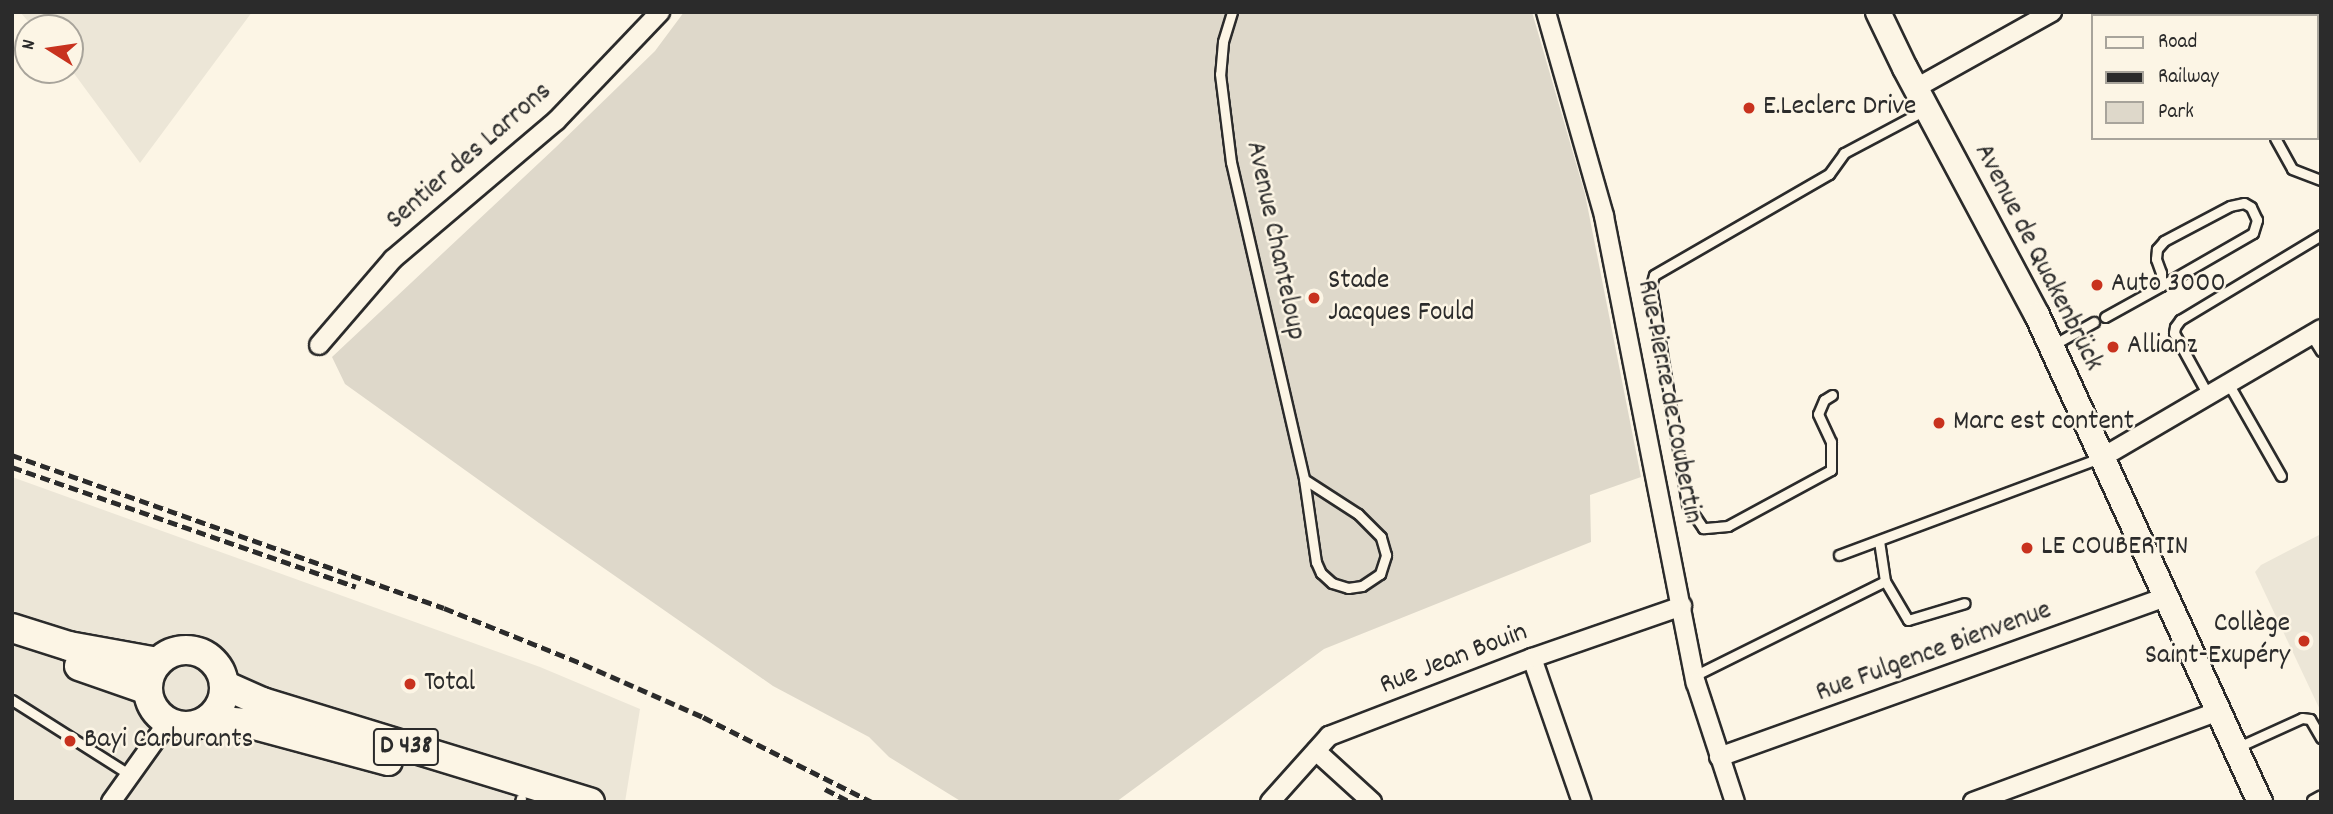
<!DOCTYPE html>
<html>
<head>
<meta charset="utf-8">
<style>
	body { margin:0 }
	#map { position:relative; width:2333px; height:814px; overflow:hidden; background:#fcf5e5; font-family:Dekko,sans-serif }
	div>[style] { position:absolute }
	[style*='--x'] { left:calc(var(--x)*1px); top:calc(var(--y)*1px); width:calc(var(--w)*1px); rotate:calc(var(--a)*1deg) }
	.built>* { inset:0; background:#ece6d7 }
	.green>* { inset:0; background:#ded8ca }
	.roads { filter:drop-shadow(2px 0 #2b2b2b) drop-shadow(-2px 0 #2b2b2b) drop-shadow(0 2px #2b2b2b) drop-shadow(0 -2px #2b2b2b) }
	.lane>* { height:9px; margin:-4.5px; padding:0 4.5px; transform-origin:4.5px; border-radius:4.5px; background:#fcf5e5 }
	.street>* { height:18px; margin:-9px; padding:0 9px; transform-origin:9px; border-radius:9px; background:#fcf5e5 }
	.secondary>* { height:24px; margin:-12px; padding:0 12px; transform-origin:12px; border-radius:12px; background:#fcf5e5 }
	.primary>* { height:28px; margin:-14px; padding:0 14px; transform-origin:14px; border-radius:14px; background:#fcf5e5 }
	.primary>.ring { margin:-14px; padding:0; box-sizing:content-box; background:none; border:28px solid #fcf5e5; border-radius:50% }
	.rail>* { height:5px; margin-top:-2.5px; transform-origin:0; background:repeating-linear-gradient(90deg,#2b2b2b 0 10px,transparent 0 15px) }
	.dots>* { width:19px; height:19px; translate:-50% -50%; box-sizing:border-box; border:4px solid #fcf5e5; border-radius:50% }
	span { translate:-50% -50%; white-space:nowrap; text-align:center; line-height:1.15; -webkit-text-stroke:5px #fcf5e5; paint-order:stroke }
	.shield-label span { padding:2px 5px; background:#fcf5e5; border:2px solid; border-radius:5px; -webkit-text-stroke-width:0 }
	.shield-label { font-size:26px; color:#2b2b2b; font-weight:700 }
	.poi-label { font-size:28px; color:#2b2b2b }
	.left { translate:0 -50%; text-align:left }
	.right { translate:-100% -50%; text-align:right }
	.street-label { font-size:28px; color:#2b2b2b }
	.frame { position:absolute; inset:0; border:14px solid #2b2b2b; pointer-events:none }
	.legend { position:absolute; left:2091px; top:14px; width:228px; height:126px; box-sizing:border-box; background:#fcf5e5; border:2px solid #a8a49b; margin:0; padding:9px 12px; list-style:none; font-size:21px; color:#2b2b2b }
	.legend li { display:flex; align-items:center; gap:14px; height:35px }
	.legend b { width:35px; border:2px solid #a8a49b }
	.north { position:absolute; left:14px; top:14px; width:70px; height:70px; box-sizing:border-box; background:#fcf5e5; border:2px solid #a8a49b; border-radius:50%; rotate:282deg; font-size:19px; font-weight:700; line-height:28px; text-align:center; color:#2b2b2b }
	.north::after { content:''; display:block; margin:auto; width:24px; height:32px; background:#c8321e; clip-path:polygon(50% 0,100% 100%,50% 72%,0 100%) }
</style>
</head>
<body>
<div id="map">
	<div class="built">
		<i style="clip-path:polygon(20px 12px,252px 12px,140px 163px,70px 68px,70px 28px,34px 28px)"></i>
		<i style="clip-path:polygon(12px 477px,540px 667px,640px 709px,625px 802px,12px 802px)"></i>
		<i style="clip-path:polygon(2321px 534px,2321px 712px,2255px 572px,2261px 565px)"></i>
	</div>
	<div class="green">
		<i style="clip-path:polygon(684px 12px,1532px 12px,1585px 194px,1641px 477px,1590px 495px,1591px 542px,1324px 649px,1116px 802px,962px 802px,889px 757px,869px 737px,773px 686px,539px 523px,345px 384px,332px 357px,555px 148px,655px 51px)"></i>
	</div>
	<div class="roads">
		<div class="lane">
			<i style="--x:1232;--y:12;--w:31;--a:107"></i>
			<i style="--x:1223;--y:42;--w:32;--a:95"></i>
			<i style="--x:1220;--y:74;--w:89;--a:82.9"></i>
			<i style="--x:1231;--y:162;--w:325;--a:77"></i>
			<i style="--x:1304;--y:479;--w:84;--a:81.8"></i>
			<i style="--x:1316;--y:562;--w:12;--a:66"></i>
			<i style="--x:1321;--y:573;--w:15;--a:42"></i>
			<i style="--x:1332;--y:583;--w:17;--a:17"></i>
			<i style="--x:1348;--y:588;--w:14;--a:-8"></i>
			<i style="--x:1362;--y:586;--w:22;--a:-34"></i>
			<i style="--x:1380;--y:574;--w:20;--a:-72"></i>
			<i style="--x:1386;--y:555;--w:19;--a:-106"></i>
			<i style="--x:1381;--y:537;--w:33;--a:-135"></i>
			<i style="--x:1358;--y:514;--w:64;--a:-147.1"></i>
			<i style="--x:2233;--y:16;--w:6;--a:-45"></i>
			<i style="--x:2275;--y:138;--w:35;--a:61"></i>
			<i style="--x:2292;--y:169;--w:31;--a:21"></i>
			<i style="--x:2105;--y:317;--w:64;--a:-29"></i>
			<i style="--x:2161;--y:286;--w:106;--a:-29.9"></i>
			<i style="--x:2253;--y:233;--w:14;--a:-73"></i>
			<i style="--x:2257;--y:220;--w:14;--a:-115"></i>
			<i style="--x:2251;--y:207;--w:8;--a:-150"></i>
			<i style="--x:2244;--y:203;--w:14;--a:168"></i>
			<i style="--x:2230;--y:206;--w:75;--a:152.1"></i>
			<i style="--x:2164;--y:241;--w:11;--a:131"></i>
			<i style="--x:2157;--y:249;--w:10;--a:96"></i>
			<i style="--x:2156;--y:259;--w:15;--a:70"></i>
			<i style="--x:2161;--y:273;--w:13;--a:90"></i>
			<i style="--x:2311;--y:335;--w:19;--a:58"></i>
			<i style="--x:2053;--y:345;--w:47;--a:-29.3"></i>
			<i style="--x:2228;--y:383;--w:107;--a:60.3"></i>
			<i style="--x:1832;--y:395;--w:9;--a:148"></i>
			<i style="--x:1824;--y:400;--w:15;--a:113"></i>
			<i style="--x:1818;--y:414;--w:31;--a:65"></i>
			<i style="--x:1831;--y:442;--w:28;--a:90"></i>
			<i style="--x:1831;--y:470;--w:117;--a:151.5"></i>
			<i style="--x:1728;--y:526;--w:25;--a:175"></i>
			<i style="--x:1703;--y:528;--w:29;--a:-124"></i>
			<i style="--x:1687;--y:504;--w:221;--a:-99.4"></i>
			<i style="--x:1651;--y:286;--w:11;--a:-75"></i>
			<i style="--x:1654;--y:275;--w:202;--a:-30"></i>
			<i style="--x:1829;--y:174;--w:26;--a:-54"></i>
			<i style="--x:1844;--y:153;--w:92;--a:-28"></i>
			<i style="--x:2208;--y:395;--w:71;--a:-118.7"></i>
			<i style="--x:2174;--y:333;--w:6;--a:-81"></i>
			<i style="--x:2175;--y:327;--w:9;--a:-54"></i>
			<i style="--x:2180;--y:320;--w:165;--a:-31.1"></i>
			<i style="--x:1839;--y:555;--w:278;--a:-20.4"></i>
			<i style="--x:1885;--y:581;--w:45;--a:59.5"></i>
			<i style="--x:1908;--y:620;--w:59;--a:-16.6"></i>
			<i style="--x:1694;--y:676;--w:213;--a:-26.4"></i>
			<i style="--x:1885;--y:581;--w:40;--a:-98.5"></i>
			<i style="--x:12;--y:700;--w:140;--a:32.4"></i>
			<i style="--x:2236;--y:748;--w:72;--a:-24.4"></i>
			<i style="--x:2302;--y:718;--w:8;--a:7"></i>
			<i style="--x:2310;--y:719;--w:22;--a:60"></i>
			<i style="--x:2312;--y:800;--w:10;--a:-29"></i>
			<i style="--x:520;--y:802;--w:4;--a:-76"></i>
		</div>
		<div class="street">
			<i style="--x:1546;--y:12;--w:212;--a:74.1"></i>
			<i style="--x:1604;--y:216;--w:476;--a:78.9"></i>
			<i style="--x:1696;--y:683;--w:125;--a:71.9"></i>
			<i style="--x:1916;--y:88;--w:156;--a:-29.2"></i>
			<i style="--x:319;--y:345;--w:113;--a:-49.3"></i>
			<i style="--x:393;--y:259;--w:214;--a:-40.3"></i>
			<i style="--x:556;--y:121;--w:151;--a:-46.3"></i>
			<i style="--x:2103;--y:457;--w:253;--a:-30.4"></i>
			<i style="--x:1532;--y:658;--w:152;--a:70.9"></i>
			<i style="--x:1316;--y:751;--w:76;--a:42.3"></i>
			<i style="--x:1719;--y:757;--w:476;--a:-19.7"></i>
			<i style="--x:111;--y:802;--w:98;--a:-54.5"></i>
			<i style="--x:1270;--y:802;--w:89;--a:-48.2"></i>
			<i style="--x:1329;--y:736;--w:217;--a:-21"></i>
			<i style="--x:1532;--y:658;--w:159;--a:-19.1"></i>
			<i style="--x:1973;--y:802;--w:262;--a:-20.3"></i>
		</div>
		<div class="secondary">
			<i style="--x:1878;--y:12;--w:62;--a:64.3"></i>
			<i style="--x:1905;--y:68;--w:280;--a:61.9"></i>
			<i style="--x:2037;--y:315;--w:536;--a:65.4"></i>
		</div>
		<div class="primary">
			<i style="--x:12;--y:628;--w:60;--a:17.5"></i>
			<i style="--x:69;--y:646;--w:90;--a:10.2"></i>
			<i class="ring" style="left:148px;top:650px;width:48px;height:48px"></i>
			<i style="--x:79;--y:666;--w:73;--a:19.2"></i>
			<i style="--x:224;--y:685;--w:42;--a:24.1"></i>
			<i style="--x:262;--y:702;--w:343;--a:17"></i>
			<i style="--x:207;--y:720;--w:40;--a:4.3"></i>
			<i style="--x:247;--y:723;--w:146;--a:15.1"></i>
		</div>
	</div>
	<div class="rail">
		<i style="--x:12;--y:455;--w:458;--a:19.5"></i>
		<i style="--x:444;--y:608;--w:150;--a:21.9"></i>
		<i style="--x:583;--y:664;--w:131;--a:23.8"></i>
		<i style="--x:703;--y:717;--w:189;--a:26.7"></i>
		<i style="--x:12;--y:467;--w:364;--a:19.2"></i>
		<i style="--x:825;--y:789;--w:28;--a:27"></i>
	</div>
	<div class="dots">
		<i style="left:1749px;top:108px;background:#c8321e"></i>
		<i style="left:2097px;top:285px;background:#c8321e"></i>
		<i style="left:1314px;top:298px;background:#c8321e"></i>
		<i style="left:2113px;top:347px;background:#c8321e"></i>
		<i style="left:1939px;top:423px;background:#c8321e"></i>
		<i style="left:2027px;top:548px;background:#c8321e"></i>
		<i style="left:2304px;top:641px;background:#c8321e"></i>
		<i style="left:410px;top:684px;background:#c8321e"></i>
		<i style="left:70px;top:741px;background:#c8321e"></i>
	</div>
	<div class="shield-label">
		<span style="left:406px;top:747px">D 438</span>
	</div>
	<div class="poi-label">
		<span class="left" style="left:1763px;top:108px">E.Leclerc Drive</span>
		<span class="left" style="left:1328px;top:298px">Stade<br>Jacques Fould</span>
		<span class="left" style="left:2111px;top:285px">Auto 3000</span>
		<span class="left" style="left:2127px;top:347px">Allianz</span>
		<span class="left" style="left:1953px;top:423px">Marc est content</span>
		<span class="left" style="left:2041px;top:548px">LE COUBERTIN</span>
		<span class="right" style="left:2290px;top:641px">Collège<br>Saint-Exupéry</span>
		<span class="left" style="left:424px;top:684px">Total</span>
		<span class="left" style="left:84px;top:741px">Bayi Carburants</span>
	</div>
	<div class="street-label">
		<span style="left:470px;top:157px;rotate:-41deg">Sentier des Larrons</span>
		<span style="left:1274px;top:241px;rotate:78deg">Avenue Chanteloup</span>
		<span style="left:2037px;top:258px;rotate:63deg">Avenue de Quakenbrück</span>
		<span style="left:1668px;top:402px;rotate:79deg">Rue Pierre de Coubertin</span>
		<span style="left:1934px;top:653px;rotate:-20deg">Rue Fulgence Bienvenue</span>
		<span style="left:1454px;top:660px;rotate:-21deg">Rue Jean Bouin</span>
	</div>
	<div class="frame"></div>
	<ul class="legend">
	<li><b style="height:9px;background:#fcf5e5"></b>Road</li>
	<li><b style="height:9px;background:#2b2b2b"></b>Railway</li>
	<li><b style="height:19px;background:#ded8ca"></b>Park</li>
	</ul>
	<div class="north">N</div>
</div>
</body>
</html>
